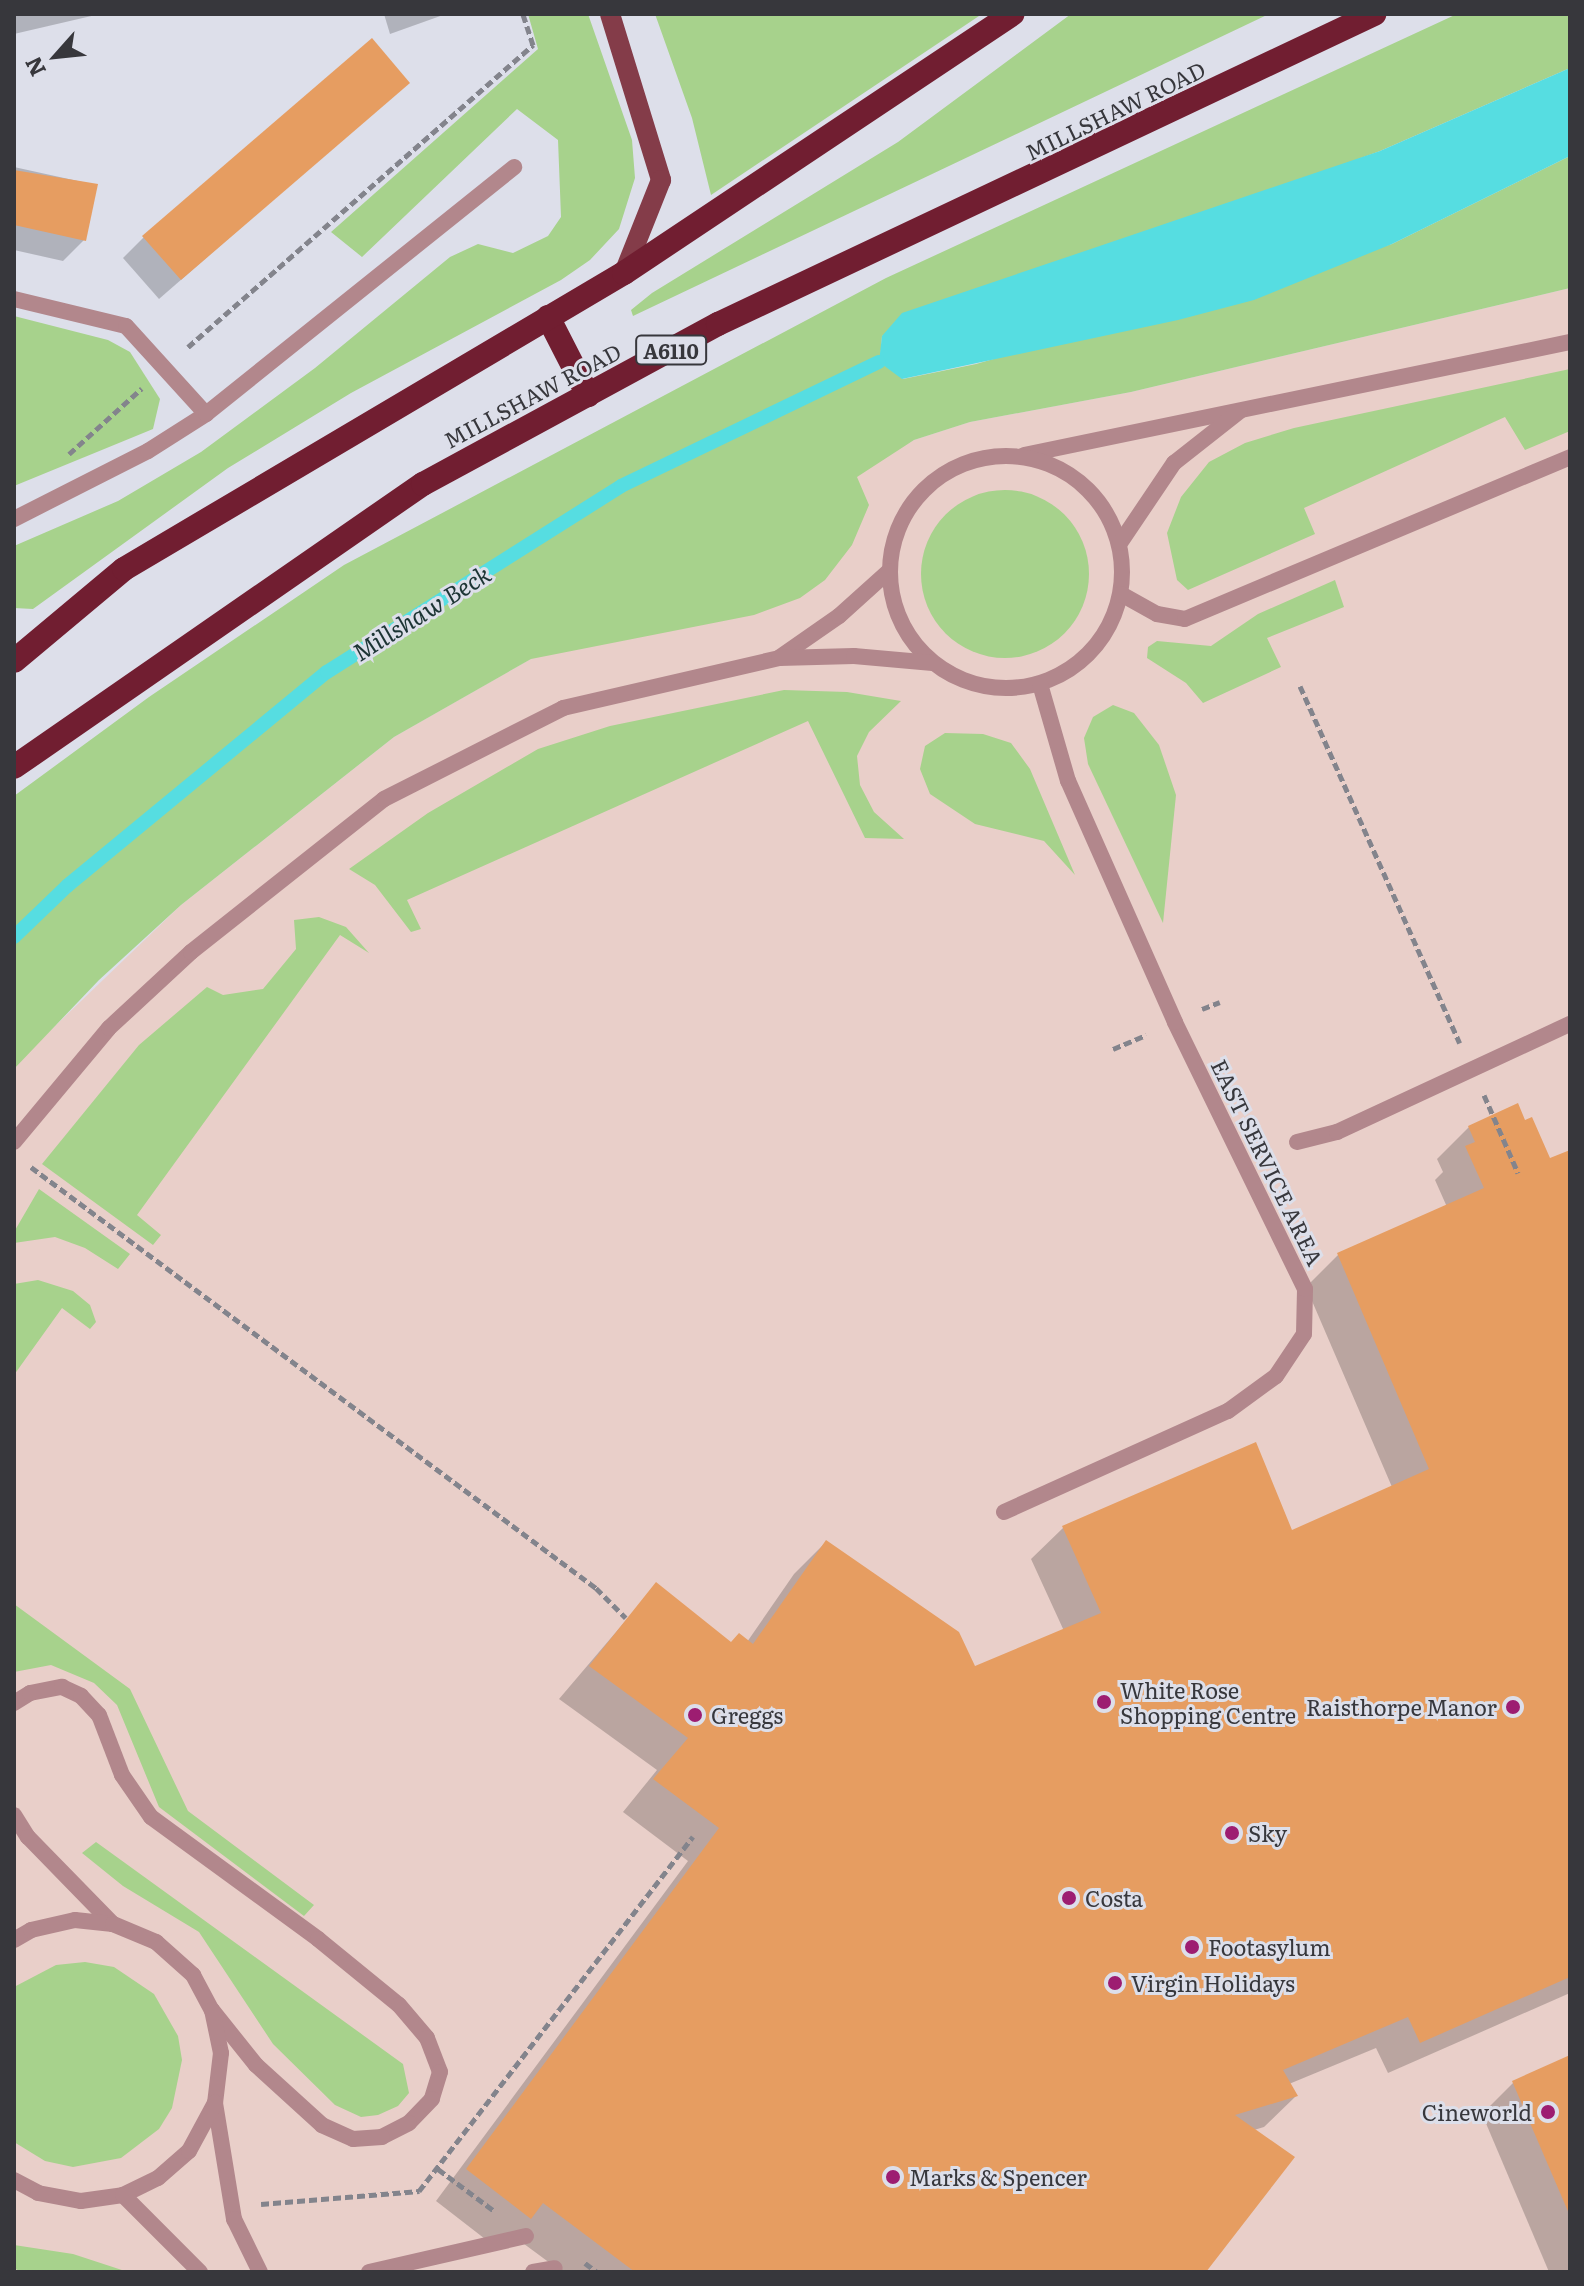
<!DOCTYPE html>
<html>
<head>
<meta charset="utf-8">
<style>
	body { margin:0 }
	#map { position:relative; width:1584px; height:2286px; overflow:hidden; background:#dddfea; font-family:Literata,serif }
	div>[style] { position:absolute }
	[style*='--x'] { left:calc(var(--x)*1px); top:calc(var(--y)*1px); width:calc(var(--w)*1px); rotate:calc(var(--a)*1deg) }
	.commercial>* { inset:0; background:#e9cfc9 }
	.green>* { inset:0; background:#a7d28c }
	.round { border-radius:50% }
	.water>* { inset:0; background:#56dde1 }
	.shadow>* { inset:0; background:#0003 }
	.stream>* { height:14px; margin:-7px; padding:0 7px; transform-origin:7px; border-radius:7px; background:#56dde1 }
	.building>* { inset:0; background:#e69d61 }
	.path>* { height:5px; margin-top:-2.5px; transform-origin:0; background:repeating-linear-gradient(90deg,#83848c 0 8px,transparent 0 12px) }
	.lane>* { height:16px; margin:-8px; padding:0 8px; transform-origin:8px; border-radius:8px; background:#b2878c }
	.lane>.ring { margin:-8px; padding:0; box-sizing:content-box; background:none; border:16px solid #b2878c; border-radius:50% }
	.street>* { height:16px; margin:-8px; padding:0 8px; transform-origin:8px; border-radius:8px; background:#b2878c }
	.primary>* { height:20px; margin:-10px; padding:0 10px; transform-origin:10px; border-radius:10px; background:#843c49 }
	.highway>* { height:24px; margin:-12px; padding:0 12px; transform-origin:12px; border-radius:12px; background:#711e31 }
	.dots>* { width:22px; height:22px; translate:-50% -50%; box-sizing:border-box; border:4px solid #dddfea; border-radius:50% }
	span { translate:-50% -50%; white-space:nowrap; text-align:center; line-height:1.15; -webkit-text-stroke:6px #dddfea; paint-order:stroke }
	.shield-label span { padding:2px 6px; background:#dddfea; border:2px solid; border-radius:6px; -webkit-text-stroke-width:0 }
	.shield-label { font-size:20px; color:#37373c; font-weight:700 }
	.street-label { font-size:22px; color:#37373c }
	.poi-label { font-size:22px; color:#37373c }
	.left { translate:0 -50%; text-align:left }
	.right { translate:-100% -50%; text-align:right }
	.water-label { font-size:24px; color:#1c3434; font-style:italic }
	.frame { position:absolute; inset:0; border:16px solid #37373c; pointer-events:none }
	.north { position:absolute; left:16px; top:16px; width:80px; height:80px; -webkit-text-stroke:6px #dddfea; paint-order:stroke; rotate:243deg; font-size:22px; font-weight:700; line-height:32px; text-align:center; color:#37373c }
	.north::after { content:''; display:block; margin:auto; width:28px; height:36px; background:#37373c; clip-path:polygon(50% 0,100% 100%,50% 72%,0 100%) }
</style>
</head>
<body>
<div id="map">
	<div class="commercial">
		<i style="clip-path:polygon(1570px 288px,1570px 2272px,14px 2272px,14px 1069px,28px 1052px,181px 905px,394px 737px,914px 440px,970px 422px,1131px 392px)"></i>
	</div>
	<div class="green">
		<i style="clip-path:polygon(528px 14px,588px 14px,632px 140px,635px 178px,619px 229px,590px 260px,561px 280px,351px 393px,228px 468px,33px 609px,14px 608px,14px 546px,118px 501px,201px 452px,315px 368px,450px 257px,478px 244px,513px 253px,548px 236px,561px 217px,558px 140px,517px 109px,362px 257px,331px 232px,538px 49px)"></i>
		<i style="clip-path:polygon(655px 14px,982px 14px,711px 195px,692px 118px)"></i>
		<i style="clip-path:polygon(1071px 14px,1269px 14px,633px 316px,631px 310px,652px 293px,898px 142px)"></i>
		<i style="clip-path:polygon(1457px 14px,1570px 14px,1570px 68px,1380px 151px,882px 336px,880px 362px,903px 379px,976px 364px,1392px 244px,1570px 156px,1570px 288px,1131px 392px,970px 422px,914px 440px,857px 477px,869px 505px,852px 545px,825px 580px,800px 598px,754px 615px,531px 659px,394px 737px,181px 905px,99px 980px,14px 1069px,14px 796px,149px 697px,344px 565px,886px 278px)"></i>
		<i style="clip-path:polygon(14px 316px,108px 340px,130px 352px,160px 399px,153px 429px,14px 486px)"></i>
		<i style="clip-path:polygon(1570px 369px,1570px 431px,1525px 450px,1505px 417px,1304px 508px,1315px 534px,1188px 590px,1177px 580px,1167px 533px,1181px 497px,1209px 462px,1245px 443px,1294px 428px)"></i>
		<i class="round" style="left:921px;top:490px;width:168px;height:168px"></i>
		<i style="clip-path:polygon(1335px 580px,1344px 607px,1267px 638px,1281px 667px,1203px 703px,1186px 683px,1147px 658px,1148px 647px,1157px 641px,1211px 646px,1258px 614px)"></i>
		<i style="clip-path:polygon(784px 690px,847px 692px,901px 701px,869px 732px,857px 756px,860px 785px,874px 812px,904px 839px,865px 838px,808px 721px,407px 900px,421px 929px,411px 932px,375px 885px,349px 869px,428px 813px,538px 749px,610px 726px)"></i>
		<i style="clip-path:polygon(1113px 705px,1134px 713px,1159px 745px,1176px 795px,1163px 923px,1088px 764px,1084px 738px,1093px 717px)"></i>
		<i style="clip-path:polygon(945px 733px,983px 734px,1011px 743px,1030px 769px,1075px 875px,1044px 841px,975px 824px,930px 794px,920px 769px,925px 746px)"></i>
		<i style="clip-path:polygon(319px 917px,346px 927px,369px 953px,340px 935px,137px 1215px,161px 1235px,153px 1245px,42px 1164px,139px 1045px,207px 987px,223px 995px,263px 989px,296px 949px,294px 920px)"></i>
		<i style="clip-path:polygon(39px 1189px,130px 1254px,118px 1269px,85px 1248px,55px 1237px,14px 1243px,14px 1232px)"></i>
		<i style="clip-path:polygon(38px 1280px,73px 1291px,90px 1305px,96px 1322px,90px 1329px,62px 1308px,14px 1375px,14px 1284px)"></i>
		<i style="clip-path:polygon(14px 1604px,130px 1689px,188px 1811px,314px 1905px,304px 1916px,159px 1807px,117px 1705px,94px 1683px,51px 1665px,14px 1672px)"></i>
		<i style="clip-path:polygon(96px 1842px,403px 2064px,409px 2093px,398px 2106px,378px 2115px,361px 2117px,335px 2105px,273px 2044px,199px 1932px,123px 1886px,82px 1853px)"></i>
		<i style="clip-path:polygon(85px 1962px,114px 1967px,154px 1994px,178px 2036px,182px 2060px,172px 2108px,159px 2129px,121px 2158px,73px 2167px,45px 2161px,14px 2142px,14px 1987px,56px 1965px)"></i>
		<i style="clip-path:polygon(14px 2245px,73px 2254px,128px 2272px,21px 2272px,14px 2268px)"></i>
	</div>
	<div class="water">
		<i style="clip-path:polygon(1570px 68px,1570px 156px,1392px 244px,1254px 300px,1178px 320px,902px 379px,879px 362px,882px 336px,902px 313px,1380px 151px)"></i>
	</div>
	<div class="shadow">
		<i style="clip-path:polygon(14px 14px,100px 14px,14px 34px)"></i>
		<i style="clip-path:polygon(384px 14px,446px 14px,390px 34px)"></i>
		<i style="clip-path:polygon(407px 83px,159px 299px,123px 258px,144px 237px)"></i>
		<i style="clip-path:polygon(14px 167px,96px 185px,84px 240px,63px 261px,14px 250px)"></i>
		<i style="clip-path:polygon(1524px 1122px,1549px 1161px,1570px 1152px,1570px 1993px,1388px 2073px,1376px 2048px,1289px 2084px,1296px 2096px,1264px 2127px,1254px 2130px,1202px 2272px,562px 2272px,512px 2235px,498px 2249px,436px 2201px,688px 1861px,623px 1812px,657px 1770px,559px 1699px,656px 1585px,730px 1644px,747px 1642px,794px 1574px,826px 1542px,974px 1669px,1064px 1631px,1031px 1559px,1063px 1528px,1255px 1444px,1291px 1532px,1392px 1487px,1306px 1287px,1338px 1255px,1447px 1207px,1435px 1180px,1443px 1172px,1437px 1159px,1469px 1127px)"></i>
		<i style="clip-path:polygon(1570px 2057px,1570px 2272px,1549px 2272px,1482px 2114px,1513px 2083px)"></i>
	</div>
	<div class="stream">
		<i style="--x:14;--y:937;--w:74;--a:-43.9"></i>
		<i style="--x:67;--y:886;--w:337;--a:-39.5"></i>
		<i style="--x:327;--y:672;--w:348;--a:-32.3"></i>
		<i style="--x:621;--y:486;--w:286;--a:-25.7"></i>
	</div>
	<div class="building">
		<i style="clip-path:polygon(372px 38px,410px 83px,181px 280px,142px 236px)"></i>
		<i style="clip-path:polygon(14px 170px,98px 184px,86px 241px,14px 225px)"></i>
		<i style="clip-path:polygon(1518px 1103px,1525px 1120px,1532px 1117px,1550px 1158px,1570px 1150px,1570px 1977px,1420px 2043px,1408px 2017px,1283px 2070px,1298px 2096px,1235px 2115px,1295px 2157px,1206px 2272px,635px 2272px,543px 2203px,531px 2219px,466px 2169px,719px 1828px,653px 1779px,688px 1738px,589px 1666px,656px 1582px,731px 1642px,739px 1633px,753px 1644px,826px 1540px,959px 1632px,975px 1666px,1101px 1613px,1062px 1526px,1256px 1442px,1292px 1530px,1429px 1469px,1337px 1253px,1484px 1188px,1465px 1146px,1475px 1142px,1468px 1126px)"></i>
		<i style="clip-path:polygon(1570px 2055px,1570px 2216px,1512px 2081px)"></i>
	</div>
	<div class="path">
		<i style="--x:188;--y:347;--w:459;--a:-41.2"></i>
		<i style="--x:533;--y:45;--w:33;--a:-108"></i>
		<i style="--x:69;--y:454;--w:98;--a:-42.1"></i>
		<i style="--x:1300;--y:686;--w:391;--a:65.9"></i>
		<i style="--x:1202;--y:1009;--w:19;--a:-21"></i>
		<i style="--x:1113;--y:1049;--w:36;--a:-23"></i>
		<i style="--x:1484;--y:1095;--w:85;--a:66.4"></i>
		<i style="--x:31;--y:1167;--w:705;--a:36.69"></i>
		<i style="--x:596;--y:1588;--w:42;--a:45"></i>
		<i style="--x:438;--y:2169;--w:69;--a:36.7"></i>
		<i style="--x:261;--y:2204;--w:159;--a:-4.7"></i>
		<i style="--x:419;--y:2191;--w:448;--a:-52.3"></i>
		<i style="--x:585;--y:2263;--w:15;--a:37"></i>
	</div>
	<div class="lane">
		<i style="--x:1024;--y:455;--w:558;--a:-11.69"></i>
		<i class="ring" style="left:890px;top:456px;width:216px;height:216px"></i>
		<i style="--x:1120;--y:543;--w:97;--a:-56"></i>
		<i style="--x:1174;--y:463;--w:84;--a:-38.2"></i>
		<i style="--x:1121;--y:594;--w:41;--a:29.1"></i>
		<i style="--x:1157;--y:614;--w:28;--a:10"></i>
		<i style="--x:1185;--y:619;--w:418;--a:-22.8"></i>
		<i style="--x:780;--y:657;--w:72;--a:-34.8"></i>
		<i style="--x:839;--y:616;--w:67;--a:-42"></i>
		<i style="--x:14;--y:1142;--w:148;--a:-50.2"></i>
		<i style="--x:109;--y:1028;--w:112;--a:-42.8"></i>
		<i style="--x:191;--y:952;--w:246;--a:-38.4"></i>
		<i style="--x:384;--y:799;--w:201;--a:-26.9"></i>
		<i style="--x:563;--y:708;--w:222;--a:-13"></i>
		<i style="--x:779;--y:658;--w:75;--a:-1.5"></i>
		<i style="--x:854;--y:656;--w:79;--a:5.1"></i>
		<i style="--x:1297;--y:1142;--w:41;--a:-14"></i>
		<i style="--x:1337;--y:1132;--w:257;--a:-24.9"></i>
		<i style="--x:1004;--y:1512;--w:246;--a:-24.3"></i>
		<i style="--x:1228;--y:1411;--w:59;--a:-36.1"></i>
		<i style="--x:1276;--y:1376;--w:50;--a:-56.3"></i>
		<i style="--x:1304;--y:1334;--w:45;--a:-88.7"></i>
		<i style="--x:1305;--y:1289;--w:297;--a:-116"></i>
		<i style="--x:1175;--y:1022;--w:264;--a:-113.9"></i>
		<i style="--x:1068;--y:781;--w:101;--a:-106.1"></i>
		<i style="--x:14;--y:1703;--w:19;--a:-32"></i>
		<i style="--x:30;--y:1693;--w:33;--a:-11"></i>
		<i style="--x:62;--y:1687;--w:21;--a:25"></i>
		<i style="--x:81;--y:1696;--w:26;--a:47"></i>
		<i style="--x:99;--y:1715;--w:64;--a:69"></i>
		<i style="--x:122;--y:1775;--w:51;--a:55.4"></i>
		<i style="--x:151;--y:1817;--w:207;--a:36.1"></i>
		<i style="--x:318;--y:1939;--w:104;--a:39.2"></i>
		<i style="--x:399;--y:2005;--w:43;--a:49.7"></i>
		<i style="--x:427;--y:2038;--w:36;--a:69"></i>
		<i style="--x:440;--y:2072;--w:28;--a:107"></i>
		<i style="--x:432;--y:2099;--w:33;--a:134"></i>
		<i style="--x:409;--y:2123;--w:30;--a:153"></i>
		<i style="--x:382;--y:2137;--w:29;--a:176"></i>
		<i style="--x:353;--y:2139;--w:34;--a:-156"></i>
		<i style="--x:322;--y:2125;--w:89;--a:-137.7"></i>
		<i style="--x:256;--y:2065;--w:70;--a:-128.7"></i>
		<i style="--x:369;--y:2272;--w:161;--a:-12.9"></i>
		<i style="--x:533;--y:2272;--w:22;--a:-10"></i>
	</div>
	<div class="street">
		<i style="--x:14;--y:299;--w:115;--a:13.6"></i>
		<i style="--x:126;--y:326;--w:119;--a:47.7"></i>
		<i style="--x:14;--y:519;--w:150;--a:-26.9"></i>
		<i style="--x:148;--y:451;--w:69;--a:-32.5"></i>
		<i style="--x:206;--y:414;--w:395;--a:-38.7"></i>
		<i style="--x:14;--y:1815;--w:26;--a:58"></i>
		<i style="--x:28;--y:1837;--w:122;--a:45.7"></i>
		<i style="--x:14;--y:1940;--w:20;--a:-30"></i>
		<i style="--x:31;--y:1930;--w:45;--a:-12.8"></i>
		<i style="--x:75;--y:1920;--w:38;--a:6"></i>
		<i style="--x:113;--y:1924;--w:47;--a:22.7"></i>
		<i style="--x:156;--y:1942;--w:50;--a:41.7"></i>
		<i style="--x:193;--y:1975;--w:40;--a:62"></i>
		<i style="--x:212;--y:2010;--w:44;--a:78.2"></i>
		<i style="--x:221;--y:2053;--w:50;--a:96.8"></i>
		<i style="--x:215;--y:2103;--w:118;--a:80.7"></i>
		<i style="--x:234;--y:2219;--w:59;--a:63.9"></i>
		<i style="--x:14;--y:2180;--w:27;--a:28"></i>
		<i style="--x:38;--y:2193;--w:44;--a:10.5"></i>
		<i style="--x:81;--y:2201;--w:42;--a:-8.1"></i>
		<i style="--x:123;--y:2195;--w:39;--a:-26"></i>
		<i style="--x:158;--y:2178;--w:41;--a:-41.1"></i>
		<i style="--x:189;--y:2151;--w:55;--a:-61.6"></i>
		<i style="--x:123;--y:2195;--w:109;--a:45"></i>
	</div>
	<div class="primary">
		<i style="--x:610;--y:14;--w:174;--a:72.9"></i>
		<i style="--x:661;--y:180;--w:100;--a:111.7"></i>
	</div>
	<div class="highway">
		<i style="--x:548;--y:317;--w:88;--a:62.9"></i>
		<i style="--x:14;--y:661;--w:143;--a:-39.9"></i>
		<i style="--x:124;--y:569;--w:581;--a:-30.63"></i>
		<i style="--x:624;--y:273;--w:467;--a:-33.7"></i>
		<i style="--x:14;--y:767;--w:497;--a:-34.7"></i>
		<i style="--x:423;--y:484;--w:336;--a:-28.5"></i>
		<i style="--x:718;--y:324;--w:726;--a:-25.29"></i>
	</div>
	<div class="dots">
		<i style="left:1104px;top:1702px;background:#9d1d71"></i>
		<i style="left:1513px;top:1707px;background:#9d1d71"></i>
		<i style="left:695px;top:1715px;background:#9d1d71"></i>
		<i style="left:1232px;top:1833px;background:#9d1d71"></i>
		<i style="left:1069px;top:1898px;background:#9d1d71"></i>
		<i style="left:1192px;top:1947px;background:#9d1d71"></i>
		<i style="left:1115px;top:1983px;background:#9d1d71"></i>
		<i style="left:1548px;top:2112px;background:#9d1d71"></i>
		<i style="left:893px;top:2177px;background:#9d1d71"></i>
	</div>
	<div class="shield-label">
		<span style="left:671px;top:350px">A6110</span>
	</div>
	<div class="street-label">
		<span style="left:1115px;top:110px;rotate:-26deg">MILLSHAW ROAD</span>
		<span style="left:532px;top:395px;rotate:-28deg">MILLSHAW ROAD</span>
		<span style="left:1268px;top:1162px;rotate:64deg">EAST SERVICE AREA</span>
	</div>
	<div class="poi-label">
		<span class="left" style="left:1120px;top:1702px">White Rose<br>Shopping Centre</span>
		<span class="right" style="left:1497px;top:1707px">Raisthorpe Manor</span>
		<span class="left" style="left:711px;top:1715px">Greggs</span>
		<span class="left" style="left:1248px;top:1833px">Sky</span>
		<span class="left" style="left:1085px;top:1898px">Costa</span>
		<span class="left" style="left:1208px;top:1947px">Footasylum</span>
		<span class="left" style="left:1131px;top:1983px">Virgin Holidays</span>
		<span class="right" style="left:1532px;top:2112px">Cineworld</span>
		<span class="left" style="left:909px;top:2177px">Marks &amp; Spencer</span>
	</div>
	<div class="water-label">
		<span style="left:421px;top:612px;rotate:-32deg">Millshaw Beck</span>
	</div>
	<div class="frame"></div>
	<div class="north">N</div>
</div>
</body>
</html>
